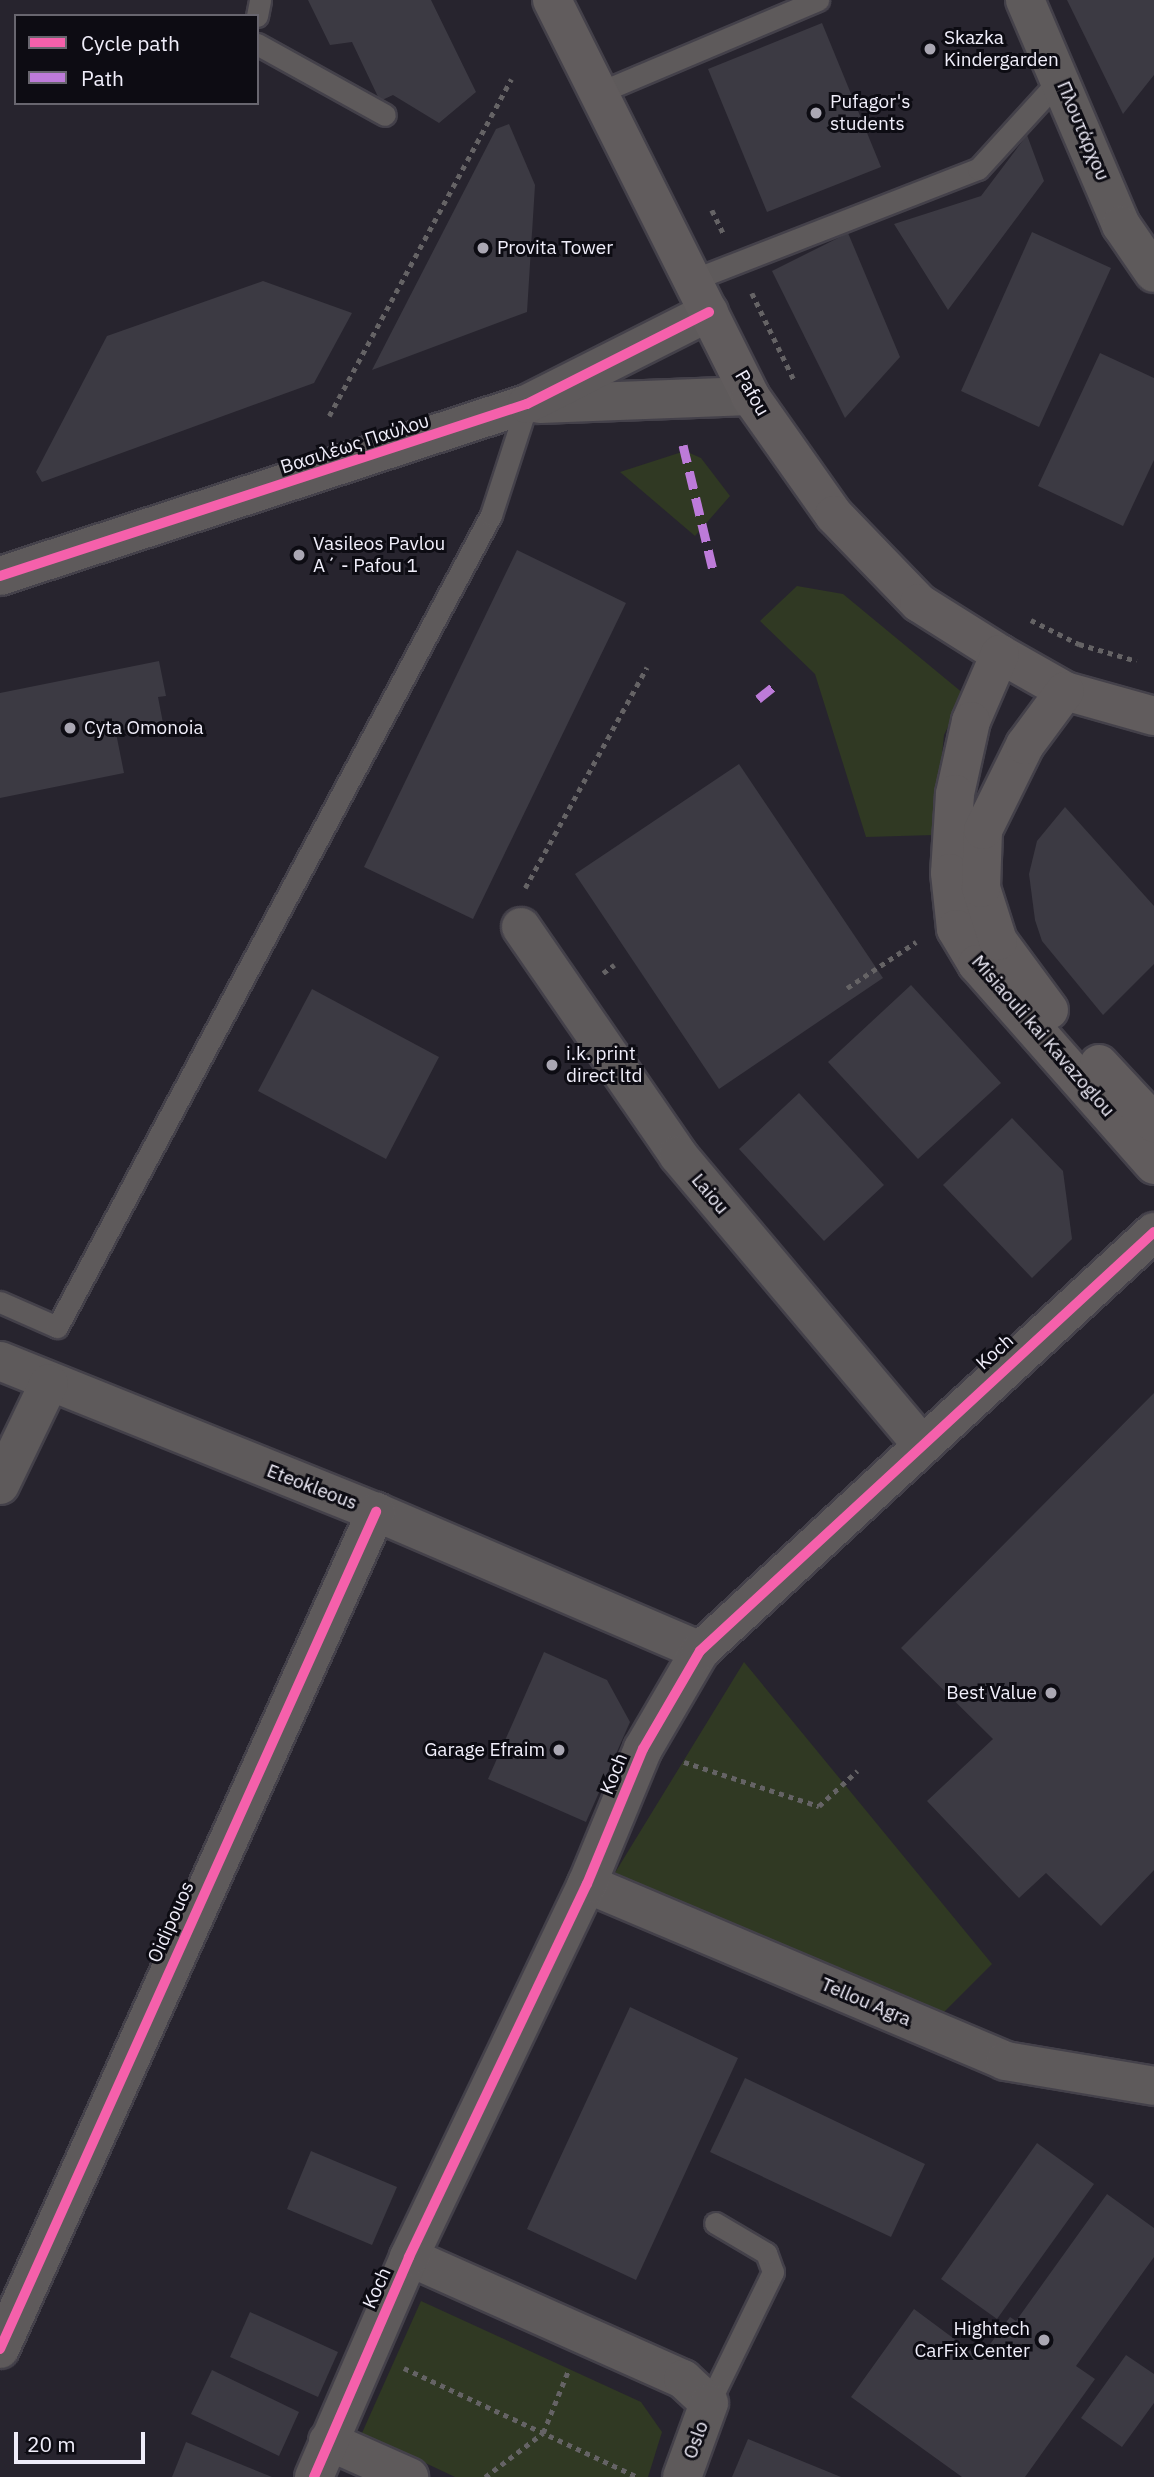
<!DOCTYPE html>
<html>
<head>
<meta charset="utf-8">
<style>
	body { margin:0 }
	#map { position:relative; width:1154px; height:2477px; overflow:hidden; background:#27242e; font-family:"IBM Plex Sans",sans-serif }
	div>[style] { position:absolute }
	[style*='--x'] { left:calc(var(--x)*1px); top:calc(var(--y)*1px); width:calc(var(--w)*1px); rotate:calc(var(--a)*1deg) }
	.green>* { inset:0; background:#303923 }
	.building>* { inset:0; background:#3c3a43 }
	.path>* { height:4.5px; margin-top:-2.25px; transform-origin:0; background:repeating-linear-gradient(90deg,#656365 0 5px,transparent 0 10px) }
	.roads { filter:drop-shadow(2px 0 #44414a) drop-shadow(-2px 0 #44414a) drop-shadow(0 2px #44414a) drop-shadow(0 -2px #44414a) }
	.service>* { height:21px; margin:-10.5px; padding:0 10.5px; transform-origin:10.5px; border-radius:10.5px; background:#5e5a5b }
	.minor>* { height:38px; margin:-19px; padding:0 19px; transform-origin:19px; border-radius:19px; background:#5e5a5b }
	.tertiary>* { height:38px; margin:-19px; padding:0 19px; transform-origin:19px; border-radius:19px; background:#5e5a5b }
	.secondary>* { height:38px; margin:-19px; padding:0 19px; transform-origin:19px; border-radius:19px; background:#615c5d }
	.quiet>* { height:9px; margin-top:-4.5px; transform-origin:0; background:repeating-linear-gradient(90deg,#bd7bd9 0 18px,transparent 0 27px) }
	.cycleway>* { height:10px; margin:-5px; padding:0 5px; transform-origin:5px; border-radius:5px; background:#f560ab }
	.dots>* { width:19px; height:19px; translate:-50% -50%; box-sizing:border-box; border:4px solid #0d0c13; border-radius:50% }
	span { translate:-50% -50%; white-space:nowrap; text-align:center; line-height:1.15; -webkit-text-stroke:6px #0d0c13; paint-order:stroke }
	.poi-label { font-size:19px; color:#f0eefa }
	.left { translate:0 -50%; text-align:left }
	.right { translate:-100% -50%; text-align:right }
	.street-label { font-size:19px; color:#f0eefa }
	.legend { position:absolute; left:14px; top:14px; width:245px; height:91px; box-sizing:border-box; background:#0d0c13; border:2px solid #68666f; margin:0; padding:9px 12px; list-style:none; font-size:21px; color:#f0eefa }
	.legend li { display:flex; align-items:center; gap:14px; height:35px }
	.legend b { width:35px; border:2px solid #68666f }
	.scale { position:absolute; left:14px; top:2432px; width:131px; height:32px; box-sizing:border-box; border:4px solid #f0eefa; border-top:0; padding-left:9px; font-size:21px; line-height:24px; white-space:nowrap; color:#f0eefa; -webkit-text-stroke:5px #0d0c13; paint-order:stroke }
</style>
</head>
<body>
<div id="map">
	<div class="green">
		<i style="clip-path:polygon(685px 451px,701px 458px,730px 496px,695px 536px,620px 472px)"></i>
		<i style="clip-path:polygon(797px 586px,843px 594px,964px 694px,944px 735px,934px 835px,866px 837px,815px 674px,760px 621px)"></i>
		<i style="clip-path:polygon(744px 1662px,992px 1964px,941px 2015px,613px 1876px)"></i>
		<i style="clip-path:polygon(421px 2301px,641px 2402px,662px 2432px,648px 2477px,455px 2477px,362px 2433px)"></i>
	</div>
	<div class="building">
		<i style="clip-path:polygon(308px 0,431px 0,476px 92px,439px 123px,393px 95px,380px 101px,352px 42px,330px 45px)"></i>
		<i style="clip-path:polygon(1067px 0,1154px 0,1154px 75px,1123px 114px)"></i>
		<i style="clip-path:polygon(822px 23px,881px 167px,767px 212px,708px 69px)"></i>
		<i style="clip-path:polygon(509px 124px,535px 185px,527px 312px,372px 370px,496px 129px)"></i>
		<i style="clip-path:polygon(1027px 135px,1044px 181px,948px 310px,894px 224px,981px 196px)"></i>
		<i style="clip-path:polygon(1032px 232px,1111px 268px,1039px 427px,961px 391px)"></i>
		<i style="clip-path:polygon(848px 233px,900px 357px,845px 418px,772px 271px)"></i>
		<i style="clip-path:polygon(263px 281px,352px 313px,314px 383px,42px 482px,36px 472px,107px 336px)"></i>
		<i style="clip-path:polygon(1100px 353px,1154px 378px,1154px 460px,1123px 526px,1038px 486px)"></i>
		<i style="clip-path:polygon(517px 550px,626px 603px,473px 919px,364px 867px)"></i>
		<i style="clip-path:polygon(159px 661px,166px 696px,158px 697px,163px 723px,116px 733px,124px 773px,0 798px,0 693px)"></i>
		<i style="clip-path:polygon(739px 764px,883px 978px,719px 1089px,575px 874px)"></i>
		<i style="clip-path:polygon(1065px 807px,1154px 906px,1154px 964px,1103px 1015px,1042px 941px,1035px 920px,1029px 874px,1037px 841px)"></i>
		<i style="clip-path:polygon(911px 985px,1001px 1083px,918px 1159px,828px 1062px)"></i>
		<i style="clip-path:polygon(312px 989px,439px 1057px,386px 1159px,258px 1091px)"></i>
		<i style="clip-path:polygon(799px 1093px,884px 1185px,824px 1241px,739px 1149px)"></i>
		<i style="clip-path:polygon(1012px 1118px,1063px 1171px,1072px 1239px,1032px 1278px,943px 1185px)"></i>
		<i style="clip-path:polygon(1154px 1393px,1154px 1870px,1101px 1926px,1046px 1873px,1019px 1898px,927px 1801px,993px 1739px,901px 1648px)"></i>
		<i style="clip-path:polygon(544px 1652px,607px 1680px,630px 1722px,586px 1822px,488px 1779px)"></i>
		<i style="clip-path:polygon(630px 2007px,738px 2058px,636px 2280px,527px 2229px)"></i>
		<i style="clip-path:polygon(745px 2078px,925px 2164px,891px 2237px,710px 2152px)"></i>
		<i style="clip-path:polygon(1037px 2143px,1094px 2184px,997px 2319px,941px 2279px)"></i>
		<i style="clip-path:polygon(311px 2151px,397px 2187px,372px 2245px,287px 2209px)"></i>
		<i style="clip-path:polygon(1107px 2194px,1154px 2228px,1154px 2257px,1076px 2366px,1095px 2379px,1025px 2477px,962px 2477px,851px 2397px,914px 2309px,980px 2358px,1010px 2317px,1016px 2321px)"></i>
		<i style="clip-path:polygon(250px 2312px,338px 2352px,318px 2397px,230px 2357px)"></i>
		<i style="clip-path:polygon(1126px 2355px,1154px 2374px,1154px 2403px,1122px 2447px,1081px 2418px)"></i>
		<i style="clip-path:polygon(212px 2370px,299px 2412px,279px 2456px,191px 2414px)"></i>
		<i style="clip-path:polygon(748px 2439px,841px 2477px,732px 2477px)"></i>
		<i style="clip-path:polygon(186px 2442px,272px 2477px,172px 2477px)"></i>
	</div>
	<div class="path">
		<i style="--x:712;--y:210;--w:28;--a:64"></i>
		<i style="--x:752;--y:293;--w:97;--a:64.2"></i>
		<i style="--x:329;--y:416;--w:383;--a:-61.6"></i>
		<i style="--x:1031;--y:620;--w:54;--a:26.6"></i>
		<i style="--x:1079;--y:644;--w:60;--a:16.3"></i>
		<i style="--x:525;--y:888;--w:252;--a:-61.1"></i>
		<i style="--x:603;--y:973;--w:14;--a:-36"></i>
		<i style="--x:847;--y:988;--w:83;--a:-33.7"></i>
		<i style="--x:684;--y:1762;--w:142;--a:18.1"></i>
		<i style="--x:819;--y:1806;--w:52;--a:-42.6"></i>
		<i style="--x:404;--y:2368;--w:258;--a:25"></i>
		<i style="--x:485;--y:2477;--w:73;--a:-37.2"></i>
		<i style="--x:543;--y:2433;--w:67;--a:-68"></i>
	</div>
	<div class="roads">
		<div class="service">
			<i style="--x:257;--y:16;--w:16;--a:-79"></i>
			<i style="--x:257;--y:44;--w:146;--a:29"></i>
			<i style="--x:598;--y:93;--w:239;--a:-22.9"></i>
			<i style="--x:690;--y:281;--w:309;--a:-21.3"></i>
			<i style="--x:978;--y:169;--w:123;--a:-47.6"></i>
			<i style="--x:0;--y:1302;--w:62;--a:23.7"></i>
			<i style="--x:57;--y:1327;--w:921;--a:-61.88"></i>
			<i style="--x:491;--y:515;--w:117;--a:-72"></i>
			<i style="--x:709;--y:2403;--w:146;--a:-64"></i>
			<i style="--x:773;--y:2272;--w:20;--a:-110"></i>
			<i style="--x:766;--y:2253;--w:59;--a:-149.5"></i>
		</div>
		<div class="minor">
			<i style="--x:1025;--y:0;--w:245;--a:66.9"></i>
			<i style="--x:1121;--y:225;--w:58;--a:55.5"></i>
			<i style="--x:521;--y:927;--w:277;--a:55.4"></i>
			<i style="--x:678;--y:1155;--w:378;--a:49.9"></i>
			<i style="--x:0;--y:1361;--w:405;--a:21.9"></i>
			<i style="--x:376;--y:1512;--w:353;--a:23.2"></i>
			<i style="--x:0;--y:1485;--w:113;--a:-64.3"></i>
			<i style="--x:587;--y:1884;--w:454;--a:22.9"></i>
			<i style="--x:1005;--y:2061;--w:151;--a:9.5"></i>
			<i style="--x:409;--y:2257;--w:300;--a:24"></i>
			<i style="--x:683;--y:2379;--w:35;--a:43"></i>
			<i style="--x:709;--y:2403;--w:79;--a:110"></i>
			<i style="--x:0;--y:2349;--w:918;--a:-65.81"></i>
			<i style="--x:328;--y:2441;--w:89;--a:24"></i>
			<i style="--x:314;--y:2477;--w:240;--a:-66.6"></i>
			<i style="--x:409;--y:2257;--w:413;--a:-64.5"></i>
			<i style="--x:587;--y:1884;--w:146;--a:-67.5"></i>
			<i style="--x:643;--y:1749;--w:113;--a:-59.8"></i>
			<i style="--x:700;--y:1651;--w:618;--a:-42.7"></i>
		</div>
		<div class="tertiary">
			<i style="--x:539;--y:404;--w:211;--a:-2.2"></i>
			<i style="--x:0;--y:576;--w:554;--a:-18.08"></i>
			<i style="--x:527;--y:404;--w:204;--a:-26.8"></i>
		</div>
		<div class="secondary">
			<i style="--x:552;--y:0;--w:443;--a:63.4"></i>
			<i style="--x:750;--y:396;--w:146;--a:54.8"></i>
			<i style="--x:834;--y:515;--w:122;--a:46"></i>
			<i style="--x:919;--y:603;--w:96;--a:32.2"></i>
			<i style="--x:1000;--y:654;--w:75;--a:29.6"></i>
			<i style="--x:1065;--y:691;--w:92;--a:15.7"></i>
			<i style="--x:1000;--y:654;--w:73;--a:113.4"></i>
			<i style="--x:971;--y:721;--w:75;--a:102.4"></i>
			<i style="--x:955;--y:794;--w:79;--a:93.6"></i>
			<i style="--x:950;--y:873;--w:56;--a:83.9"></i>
			<i style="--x:956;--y:929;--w:41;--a:59"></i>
			<i style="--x:977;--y:964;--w:268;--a:48.6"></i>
			<i style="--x:1049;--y:1010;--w:86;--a:-126.5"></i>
			<i style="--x:998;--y:941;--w:56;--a:-107.8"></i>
			<i style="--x:981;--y:888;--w:58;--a:-88"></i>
			<i style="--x:983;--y:830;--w:95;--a:-63.7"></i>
			<i style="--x:1025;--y:745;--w:67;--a:-53.5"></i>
			<i style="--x:1099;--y:1064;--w:81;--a:47"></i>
		</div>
	</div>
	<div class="quiet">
		<i style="--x:683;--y:445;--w:129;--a:76.5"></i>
		<i style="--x:758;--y:699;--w:26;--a:-39"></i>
	</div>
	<div class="cycleway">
		<i style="--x:0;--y:576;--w:554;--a:-18.08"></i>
		<i style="--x:527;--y:404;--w:204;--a:-26.8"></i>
		<i style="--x:0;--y:2349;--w:918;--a:-65.81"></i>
		<i style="--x:314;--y:2477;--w:240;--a:-66.6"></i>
		<i style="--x:409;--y:2257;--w:413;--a:-64.5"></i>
		<i style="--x:587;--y:1884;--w:146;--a:-67.5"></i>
		<i style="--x:643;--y:1749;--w:113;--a:-59.8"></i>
		<i style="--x:700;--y:1651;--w:618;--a:-42.7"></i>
	</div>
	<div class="dots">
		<i style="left:930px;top:49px;background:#aaa7b3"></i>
		<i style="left:816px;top:113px;background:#aaa7b3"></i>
		<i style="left:483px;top:248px;background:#aaa7b3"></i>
		<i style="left:299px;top:555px;background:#aaa7b3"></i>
		<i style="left:70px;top:728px;background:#aaa7b3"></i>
		<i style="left:552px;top:1065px;background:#aaa7b3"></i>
		<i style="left:1051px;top:1693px;background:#aaa7b3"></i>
		<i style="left:559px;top:1750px;background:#aaa7b3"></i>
		<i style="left:1044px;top:2340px;background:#aaa7b3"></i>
	</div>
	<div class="poi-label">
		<span class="left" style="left:944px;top:49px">Skazka<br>Kindergarden</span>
		<span class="left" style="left:830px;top:113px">Pufagor's<br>students</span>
		<span class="left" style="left:497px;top:248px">Provita Tower</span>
		<span class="left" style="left:313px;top:555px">Vasileos Pavlou<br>A´ - Pafou 1</span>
		<span class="left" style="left:84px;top:728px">Cyta Omonoia</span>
		<span class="left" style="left:566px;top:1065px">i.k. print<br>direct ltd</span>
		<span class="right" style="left:1037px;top:1693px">Best Value</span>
		<span class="right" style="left:545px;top:1750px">Garage Efraim</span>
		<span class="right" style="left:1030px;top:2340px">Hightech<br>CarFix Center</span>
	</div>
	<div class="street-label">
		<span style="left:1083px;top:131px;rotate:67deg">Πλουτάρχου</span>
		<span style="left:752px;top:393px;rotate:60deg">Pafou</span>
		<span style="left:355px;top:444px;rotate:-18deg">Βασιλέως Παύλου</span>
		<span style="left:1043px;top:1036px;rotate:49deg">Misiaouli kai Kavazoglou</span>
		<span style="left:710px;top:1194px;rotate:50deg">Laiou</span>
		<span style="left:995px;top:1352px;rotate:-42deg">Koch</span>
		<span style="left:312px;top:1487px;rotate:21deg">Eteokleous</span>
		<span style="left:614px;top:1774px;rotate:-68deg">Koch</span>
		<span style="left:171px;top:1922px;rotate:-66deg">Oidipouos</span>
		<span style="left:866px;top:2002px;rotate:23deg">Tellou Agra</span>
		<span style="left:377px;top:2288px;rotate:-66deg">Koch</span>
		<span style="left:696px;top:2440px;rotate:-70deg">Oslo</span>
	</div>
	<ul class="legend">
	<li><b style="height:9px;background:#f560ab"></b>Cycle path</li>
	<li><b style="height:9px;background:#bd7bd9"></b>Path</li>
	</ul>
	<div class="scale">20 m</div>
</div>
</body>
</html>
